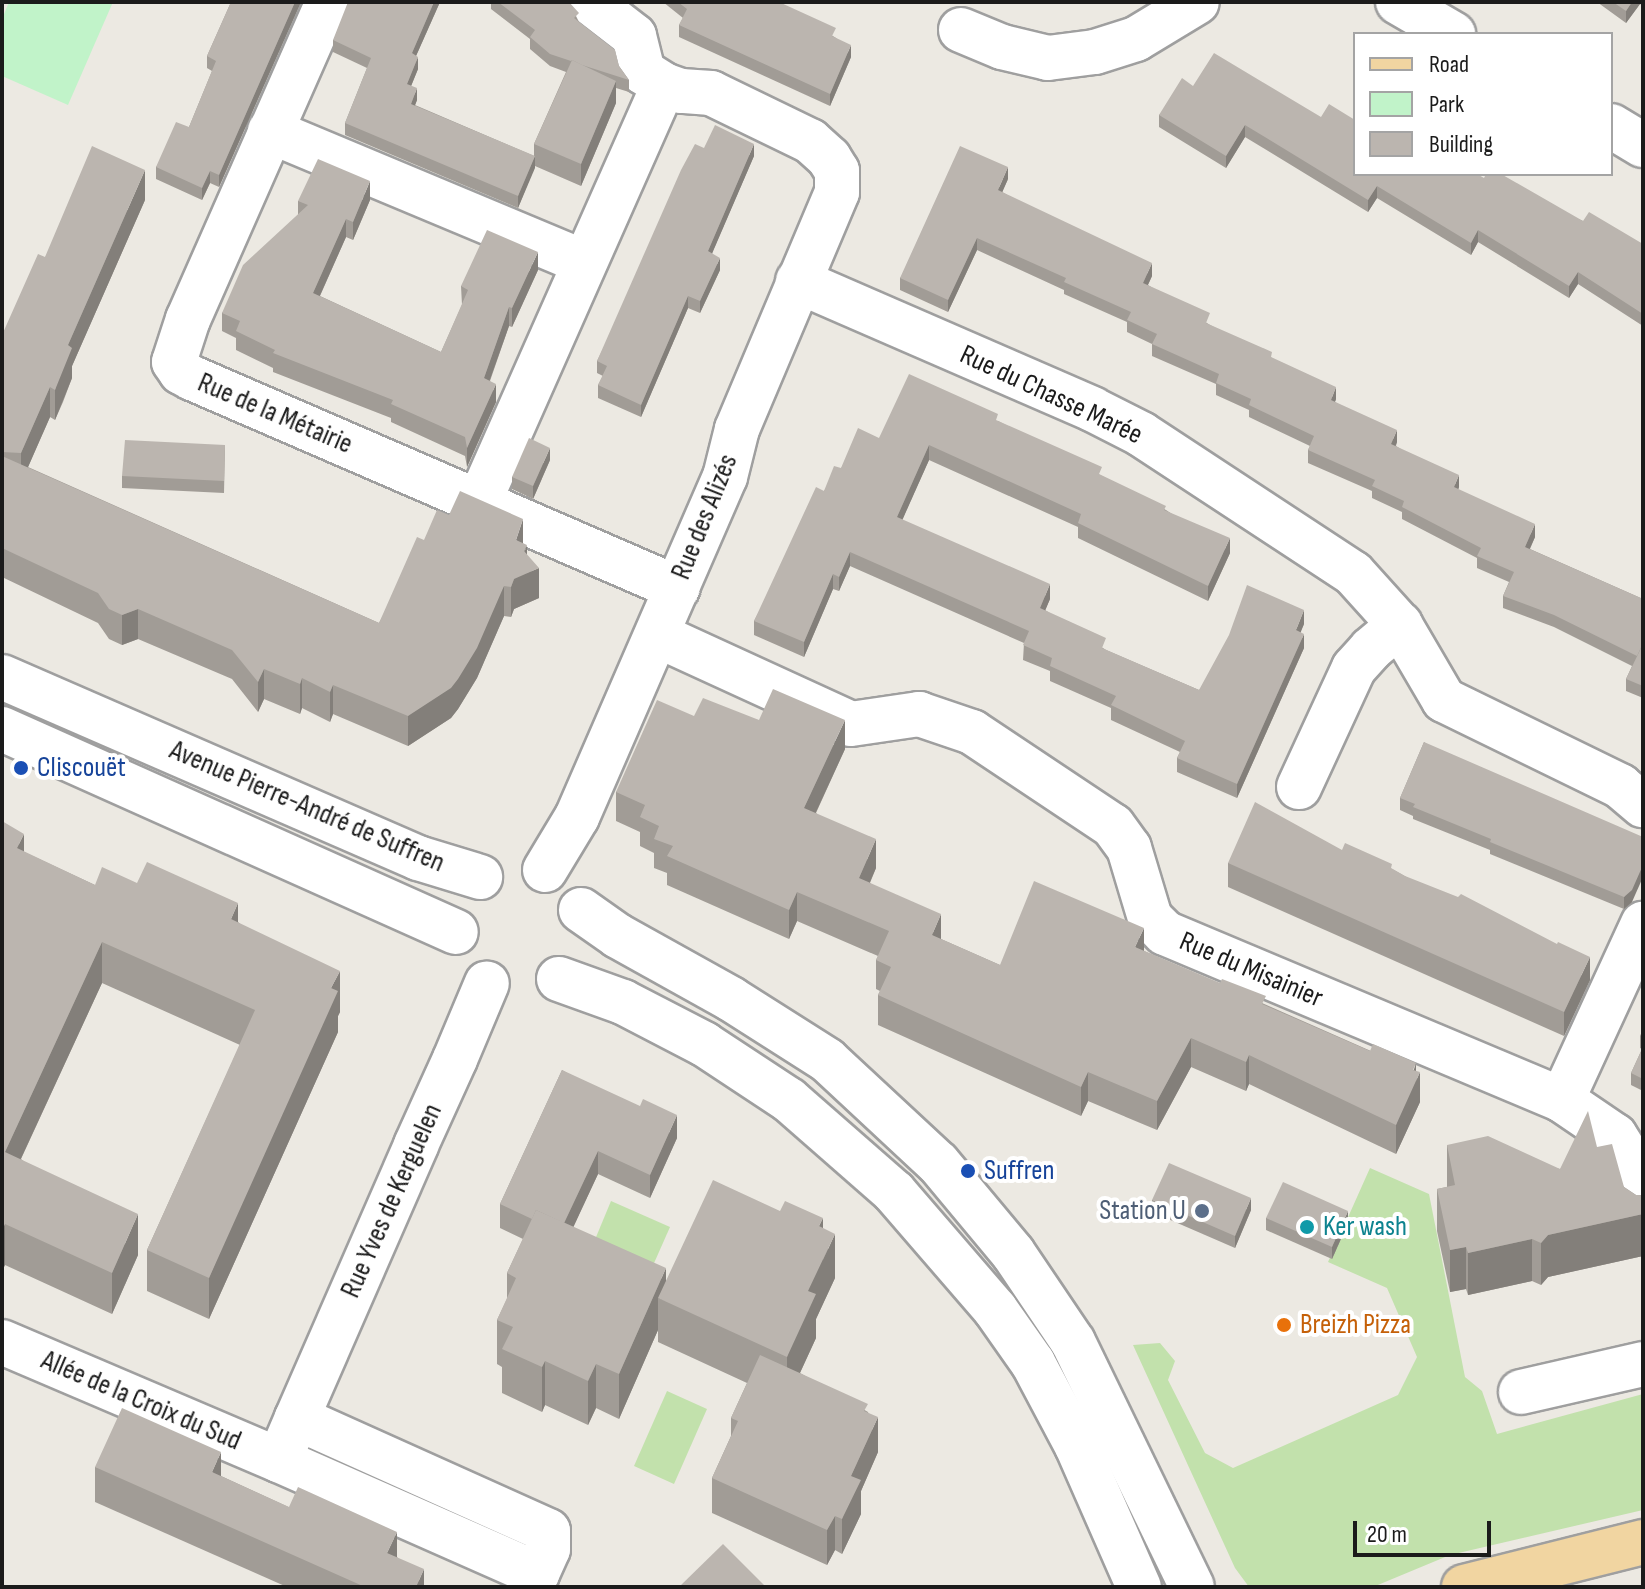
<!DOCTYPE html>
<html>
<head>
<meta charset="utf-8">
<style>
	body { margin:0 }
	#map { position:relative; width:1645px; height:1589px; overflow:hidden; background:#ece9e2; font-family:"Sofia Sans Condensed",sans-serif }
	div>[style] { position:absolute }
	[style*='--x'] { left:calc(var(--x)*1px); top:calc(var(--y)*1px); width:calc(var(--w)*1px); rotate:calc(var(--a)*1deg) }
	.grass>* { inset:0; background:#c2e1ac }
	.park>* { inset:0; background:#c1f3c9 }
	.roads { filter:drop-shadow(2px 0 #9f9f9f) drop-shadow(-2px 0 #9f9f9f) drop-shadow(0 2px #9f9f9f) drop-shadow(0 -2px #9f9f9f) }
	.minor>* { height:44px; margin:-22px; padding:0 22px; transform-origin:22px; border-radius:22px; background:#fff }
	.major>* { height:44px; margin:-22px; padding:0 22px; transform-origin:22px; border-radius:22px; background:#f1d5a1 }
	.wall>* { inset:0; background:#a19c96 }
	.shaded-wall>* { inset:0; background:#837f7a }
	.building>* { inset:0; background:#bbb5af }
	.dots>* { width:22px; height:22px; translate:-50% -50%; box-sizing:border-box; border:4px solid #fff; border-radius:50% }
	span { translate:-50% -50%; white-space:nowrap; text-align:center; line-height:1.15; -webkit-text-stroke:8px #fff; paint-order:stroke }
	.street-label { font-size:28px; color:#1b1b1b }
	.transit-label { font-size:28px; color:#164399 }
	.left { translate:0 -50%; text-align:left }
	.service-label { font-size:28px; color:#4e5e75 }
	.right { translate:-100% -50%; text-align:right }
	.culture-label { font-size:28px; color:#0d838f }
	.food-label { font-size:28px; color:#c56008 }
	.frame { position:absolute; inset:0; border:4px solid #1b1b1b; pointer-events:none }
	.legend { position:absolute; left:1353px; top:32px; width:260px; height:144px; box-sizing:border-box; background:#fff; border:2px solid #a4a4a4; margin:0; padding:10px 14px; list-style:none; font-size:24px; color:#1b1b1b }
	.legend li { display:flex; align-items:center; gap:16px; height:40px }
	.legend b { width:40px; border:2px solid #a4a4a4 }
	.scale { position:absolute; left:1353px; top:1521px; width:138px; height:36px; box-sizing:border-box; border:4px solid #1b1b1b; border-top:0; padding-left:10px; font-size:24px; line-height:28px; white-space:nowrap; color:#1b1b1b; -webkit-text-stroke:6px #fff; paint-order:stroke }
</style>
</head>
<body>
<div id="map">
	<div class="grass">
		<i style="clip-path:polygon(1370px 1168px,1429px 1194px,1465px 1377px,1482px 1391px,1497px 1434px,1643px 1394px,1643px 1510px,1450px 1555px,1373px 1587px,1249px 1587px,1235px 1568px,1133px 1345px,1160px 1343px,1175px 1361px,1168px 1380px,1205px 1453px,1233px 1468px,1398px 1395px,1417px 1357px,1387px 1288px,1328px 1262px)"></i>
		<i style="clip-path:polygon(611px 1201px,670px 1227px,647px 1279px,589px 1254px)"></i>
		<i style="clip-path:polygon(667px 1391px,707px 1409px,674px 1484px,634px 1466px)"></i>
	</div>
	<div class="park">
		<i style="clip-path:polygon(9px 2px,113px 2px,68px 105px,2px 76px,2px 19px)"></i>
	</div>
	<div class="roads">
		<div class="minor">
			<i style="--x:328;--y:2;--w:347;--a:113.8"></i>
			<i style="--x:188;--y:319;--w:45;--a:108"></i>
			<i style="--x:174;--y:362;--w:12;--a:55"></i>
			<i style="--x:181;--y:372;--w:13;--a:29"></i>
			<i style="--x:192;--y:378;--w:529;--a:23.41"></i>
			<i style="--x:1398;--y:2;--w:64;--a:30.2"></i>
			<i style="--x:961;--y:30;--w:44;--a:22.5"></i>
			<i style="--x:1002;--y:47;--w:47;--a:13.4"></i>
			<i style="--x:1048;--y:58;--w:47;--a:-7.3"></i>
			<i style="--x:1095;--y:52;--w:43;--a:-17.6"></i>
			<i style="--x:1136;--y:39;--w:71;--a:-31.2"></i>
			<i style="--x:1611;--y:126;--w:37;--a:31"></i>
			<i style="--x:270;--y:131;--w:339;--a:22.7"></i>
			<i style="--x:798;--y:281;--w:321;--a:23.5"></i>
			<i style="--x:1092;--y:409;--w:55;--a:27"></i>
			<i style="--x:1141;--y:434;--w:254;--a:33.3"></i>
			<i style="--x:1353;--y:573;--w:70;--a:47.9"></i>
			<i style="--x:1400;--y:625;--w:87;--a:59.6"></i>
			<i style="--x:1444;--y:700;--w:196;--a:26"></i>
			<i style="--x:1620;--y:786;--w:30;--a:40"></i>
			<i style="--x:479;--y:502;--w:456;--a:-66.1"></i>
			<i style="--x:664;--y:85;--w:25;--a:-148"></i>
			<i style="--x:643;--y:72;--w:37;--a:-104"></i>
			<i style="--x:634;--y:36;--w:56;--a:-142.3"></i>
			<i style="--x:657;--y:635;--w:213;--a:24.6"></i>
			<i style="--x:851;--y:724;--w:69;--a:-8.4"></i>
			<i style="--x:919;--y:714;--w:56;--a:18.8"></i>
			<i style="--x:972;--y:732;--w:169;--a:33.7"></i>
			<i style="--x:1113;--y:826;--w:27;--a:54"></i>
			<i style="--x:1129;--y:848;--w:73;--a:73.3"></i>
			<i style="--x:1150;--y:918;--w:21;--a:45"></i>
			<i style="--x:1165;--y:933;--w:431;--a:22.8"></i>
			<i style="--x:1562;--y:1100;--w:64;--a:34.2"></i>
			<i style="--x:1615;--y:1136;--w:34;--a:58"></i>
			<i style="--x:1633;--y:1165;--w:49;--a:78.2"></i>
			<i style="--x:2;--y:677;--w:454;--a:23.5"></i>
			<i style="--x:418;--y:858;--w:65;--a:17"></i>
			<i style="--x:2;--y:729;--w:497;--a:24.1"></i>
			<i style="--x:1299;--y:787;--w:131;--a:-65.2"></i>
			<i style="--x:1354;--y:668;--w:25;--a:-48"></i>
			<i style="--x:1371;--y:649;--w:38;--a:-40"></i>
			<i style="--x:545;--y:870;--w:62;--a:-58.9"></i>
			<i style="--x:577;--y:817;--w:371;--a:-66.5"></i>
			<i style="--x:725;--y:477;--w:49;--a:-76"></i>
			<i style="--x:737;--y:429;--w:257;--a:-67.1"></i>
			<i style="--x:837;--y:192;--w:21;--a:-90"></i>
			<i style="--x:837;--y:171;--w:15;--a:-122"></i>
			<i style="--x:829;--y:158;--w:25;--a:-138"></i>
			<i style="--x:810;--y:141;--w:110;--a:-154.1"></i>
			<i style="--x:711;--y:93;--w:30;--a:-176"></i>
			<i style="--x:681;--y:91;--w:18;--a:-161"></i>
			<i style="--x:581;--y:910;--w:45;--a:35.1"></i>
			<i style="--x:618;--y:936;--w:129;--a:29.1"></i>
			<i style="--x:731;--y:999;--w:114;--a:32.4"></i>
			<i style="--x:827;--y:1060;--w:151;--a:42.9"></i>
			<i style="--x:938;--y:1163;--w:117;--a:50.2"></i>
			<i style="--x:1013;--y:1253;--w:107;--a:56"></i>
			<i style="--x:1073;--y:1342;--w:272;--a:64.1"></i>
			<i style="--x:559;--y:979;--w:68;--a:19.8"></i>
			<i style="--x:623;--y:1002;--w:91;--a:27.4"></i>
			<i style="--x:704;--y:1044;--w:102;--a:33.4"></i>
			<i style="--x:789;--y:1100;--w:140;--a:41.2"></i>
			<i style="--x:894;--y:1192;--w:155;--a:49.2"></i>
			<i style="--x:995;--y:1309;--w:66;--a:54.9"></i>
			<i style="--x:1033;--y:1363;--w:94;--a:62.1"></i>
			<i style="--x:1077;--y:1446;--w:154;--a:66.3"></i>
			<i style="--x:1562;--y:1100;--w:194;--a:-65.3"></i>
			<i style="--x:2;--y:1342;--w:301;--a:23.1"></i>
			<i style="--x:1521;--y:1392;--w:125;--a:-12.9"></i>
			<i style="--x:297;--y:1418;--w:275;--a:24.2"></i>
			<i style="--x:548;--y:1531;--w:18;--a:90"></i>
			<i style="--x:548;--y:1549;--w:27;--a:114"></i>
			<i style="--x:537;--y:1574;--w:282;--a:-156.2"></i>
			<i style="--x:279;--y:1460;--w:46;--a:-66.8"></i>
			<i style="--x:297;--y:1418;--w:298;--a:-66.4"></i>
			<i style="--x:416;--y:1145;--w:94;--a:-65.6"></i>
			<i style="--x:455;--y:1059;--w:82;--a:-67.2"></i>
		</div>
		<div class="major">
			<i style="--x:1464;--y:1587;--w:185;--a:-14.1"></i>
		</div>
	</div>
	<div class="wall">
		<i style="clip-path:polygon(231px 2px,301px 2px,219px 187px,210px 183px,202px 200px,156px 179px,156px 167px,189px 127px,212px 71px,207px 68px,207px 56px)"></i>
		<i style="clip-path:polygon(440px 2px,416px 56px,418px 69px,411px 86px,417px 100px,415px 105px,534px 156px,534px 144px,566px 72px,550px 66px,530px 49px,530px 39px,491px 9px,491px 2px,569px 2px,579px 22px,619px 66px,629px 80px,629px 92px,616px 88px,616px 103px,581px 186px,535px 166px,518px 208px,345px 135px,345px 123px,367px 68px,333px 52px,333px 40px)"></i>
		<i style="clip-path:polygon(663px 2px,779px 2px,836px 38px,851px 57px,830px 106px,679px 37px,679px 25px,683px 18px)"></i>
		<i style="clip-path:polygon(1597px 2px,1643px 2px,1643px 6px,1640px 4px,1626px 23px)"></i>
		<i style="clip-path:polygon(1193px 86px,1355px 174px,1484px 178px,1583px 221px,1643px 244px,1643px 326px,1578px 284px,1569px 298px,1478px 242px,1471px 255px,1377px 198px,1368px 212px,1245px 137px,1226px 168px,1159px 127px,1159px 115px)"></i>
		<i style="clip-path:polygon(704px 148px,754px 156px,712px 253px,720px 270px,700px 313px,688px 308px,641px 417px,598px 398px,598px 385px,603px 376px,597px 373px,597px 361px)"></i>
		<i style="clip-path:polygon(1008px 179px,1002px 192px,1152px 276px,1148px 285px,1210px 325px,1272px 358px,1336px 399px,1335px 402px,1397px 442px,1396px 446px,1459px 487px,1458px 490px,1535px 537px,1530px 549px,1643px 599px,1643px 698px,1626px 691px,1626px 679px,1632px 666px,1554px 627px,1503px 608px,1503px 596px,1509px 582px,1477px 568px,1477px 558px,1402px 519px,1402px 512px,1372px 498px,1372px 491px,1308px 463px,1308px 450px,1310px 446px,1249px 417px,1249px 410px,1216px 395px,1216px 384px,1152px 356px,1152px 344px,1127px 332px,1127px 322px,1064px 294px,1064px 290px,977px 250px,948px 312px,900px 290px,900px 278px)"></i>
		<i style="clip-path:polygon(145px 200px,72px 366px,72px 378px,63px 402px,55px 420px,50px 417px,28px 467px,379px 623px,424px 540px,523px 543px,539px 598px,514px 609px,511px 617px,504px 616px,477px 678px,458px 709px,451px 718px,408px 746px,333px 714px,330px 722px,302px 708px,300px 714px,264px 699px,258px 712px,232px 679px,138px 639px,122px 645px,109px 639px,98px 623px,2px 577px,2px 335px,45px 257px)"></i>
		<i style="clip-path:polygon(370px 200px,353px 240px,346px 237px,320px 296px,441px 352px,462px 305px,461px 286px,538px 270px,512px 327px,509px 326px,490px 381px,496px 402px,467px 467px,465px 456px,391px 422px,391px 418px,273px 372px,273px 368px,236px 350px,236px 338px,222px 331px,222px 313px,298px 215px,298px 201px)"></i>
		<i style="clip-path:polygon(998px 421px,1166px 510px,1230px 553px,1208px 601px,1078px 538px,1078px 527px,929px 460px,902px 520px,1050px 599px,1045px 610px,1106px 650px,1199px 690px,1304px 624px,1300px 632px,1304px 648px,1237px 798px,1177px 772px,1177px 758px,1180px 752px,1111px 720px,1111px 708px,1050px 681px,1050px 671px,1023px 660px,1024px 643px,850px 566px,839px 591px,833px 589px,804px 657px,754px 635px,754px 621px,824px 491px,841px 468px,879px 438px)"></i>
		<i style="clip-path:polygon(225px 445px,224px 493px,122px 488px,122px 476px)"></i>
		<i style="clip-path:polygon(550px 460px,533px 499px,512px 489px,512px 477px)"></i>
		<i style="clip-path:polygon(694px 716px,759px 720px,845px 749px,816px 813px,876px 868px,870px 883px,941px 939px,1000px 965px,1144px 951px,1416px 1071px,1420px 1102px,1396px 1154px,1249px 1084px,1246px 1091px,1191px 1067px,1157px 1130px,1088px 1101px,1081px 1116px,878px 1025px,878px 995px,880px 991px,876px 989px,876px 960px,878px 956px,797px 921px,789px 939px,667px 885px,667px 873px,654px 868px,654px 853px,640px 846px,640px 832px,616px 821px,616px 792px)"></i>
		<i style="clip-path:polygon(1424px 742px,1632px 902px,1624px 909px,1490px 854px,1490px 850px,1413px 819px,1413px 816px,1400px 810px,1400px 798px)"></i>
		<i style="clip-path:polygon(2px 821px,24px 852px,95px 885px,137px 883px,238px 922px,340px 1012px,338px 1016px,338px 1032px,209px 1319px,147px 1291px,147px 1250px,240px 1045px,102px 983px,21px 1159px,138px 1255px,112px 1314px,5px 1265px,2px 1271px)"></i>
		<i style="clip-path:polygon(1342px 850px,1392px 869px,1590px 980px,1564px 1036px,1228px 887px,1228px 863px)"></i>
		<i style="clip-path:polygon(1643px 1029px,1643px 1091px,1631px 1085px,1631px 1073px,1642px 1049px,1640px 1048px,1640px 1036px)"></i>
		<i style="clip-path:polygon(562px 1070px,677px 1138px,650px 1198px,598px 1174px,573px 1227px,666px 1281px,780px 1211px,823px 1228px,835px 1278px,816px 1319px,816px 1338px,800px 1373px,868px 1412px,878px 1452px,861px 1491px,861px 1514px,842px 1554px,835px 1550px,827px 1565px,712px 1513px,712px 1478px,731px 1436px,731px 1418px,747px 1383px,658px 1342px,658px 1330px,619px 1419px,596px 1408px,588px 1425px,545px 1405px,542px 1412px,502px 1393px,502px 1367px,497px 1364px,497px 1320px,507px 1299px,507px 1273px,523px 1239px,500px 1228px,500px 1204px)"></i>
		<i style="clip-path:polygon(1447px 1145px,1560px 1169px,1597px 1147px,1624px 1187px,1636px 1195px,1643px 1195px,1643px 1256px,1548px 1277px,1541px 1285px,1532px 1281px,1468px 1295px,1466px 1289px,1450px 1292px,1437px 1231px,1437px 1189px,1447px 1187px)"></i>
		<i style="clip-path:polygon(1152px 1200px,1251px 1210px,1235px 1248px,1152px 1212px)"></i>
		<i style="clip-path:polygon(1266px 1218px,1348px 1223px,1332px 1259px,1266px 1230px)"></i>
		<i style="clip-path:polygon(95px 1467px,221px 1476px,397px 1557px,424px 1587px,287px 1587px,95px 1502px)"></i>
	</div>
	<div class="shaded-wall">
		<i style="clip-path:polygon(295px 2px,301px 2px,219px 187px,219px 175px)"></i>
		<i style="clip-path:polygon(434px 2px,440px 2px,412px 65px,412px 53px)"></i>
		<i style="clip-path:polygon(1632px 2px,1640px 2px,1640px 4px,1626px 23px,1626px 11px)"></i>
		<i style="clip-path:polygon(851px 45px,851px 57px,830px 106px,830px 94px)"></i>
		<i style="clip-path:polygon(418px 57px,418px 69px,407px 96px,407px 84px)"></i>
		<i style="clip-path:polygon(616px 81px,616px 103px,581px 186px,581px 164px)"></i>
		<i style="clip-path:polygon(417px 88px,417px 100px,411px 116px,411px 104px)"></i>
		<i style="clip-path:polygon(1245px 125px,1245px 137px,1226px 168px,1226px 156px)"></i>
		<i style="clip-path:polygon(754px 144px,754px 156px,708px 263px,708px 251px)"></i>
		<i style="clip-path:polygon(535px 156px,535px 168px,518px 208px,518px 196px)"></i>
		<i style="clip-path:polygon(1008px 167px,1008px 179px,998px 202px,998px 190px)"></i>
		<i style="clip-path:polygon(145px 170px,145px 200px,72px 366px,72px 378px,55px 420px,55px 390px,68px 345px)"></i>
		<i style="clip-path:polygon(210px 171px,210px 183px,202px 200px,202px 188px)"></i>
		<i style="clip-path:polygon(370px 181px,370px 200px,353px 240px,353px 222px)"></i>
		<i style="clip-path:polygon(1377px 186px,1377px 198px,1368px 212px,1368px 200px)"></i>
		<i style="clip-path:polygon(346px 219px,346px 237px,313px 311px,313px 293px)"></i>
		<i style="clip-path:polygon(1478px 230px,1478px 242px,1471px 255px,1471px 243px)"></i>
		<i style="clip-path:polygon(977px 238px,977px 250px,948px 312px,948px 300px)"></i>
		<i style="clip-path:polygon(538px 252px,538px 270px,512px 327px,512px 308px)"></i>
		<i style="clip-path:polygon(720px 258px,720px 270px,700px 313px,700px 301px)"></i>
		<i style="clip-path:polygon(1152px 263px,1152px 276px,1143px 295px,1143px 283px)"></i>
		<i style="clip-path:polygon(1578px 272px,1578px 284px,1569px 298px,1569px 286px)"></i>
		<i style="clip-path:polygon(688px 296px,688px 308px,641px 417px,641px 405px)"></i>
		<i style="clip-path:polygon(509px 307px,509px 326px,484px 396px,484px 378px)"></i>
		<i style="clip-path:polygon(496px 384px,496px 402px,467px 467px,467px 448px)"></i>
		<i style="clip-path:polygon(50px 387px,50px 417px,21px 483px,21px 453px)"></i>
		<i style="clip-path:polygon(1336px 387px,1336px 399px,1331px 412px,1331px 400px)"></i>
		<i style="clip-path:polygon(1397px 430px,1397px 442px,1391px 456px,1391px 444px)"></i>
		<i style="clip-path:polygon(929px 445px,929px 460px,897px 532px,897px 517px)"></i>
		<i style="clip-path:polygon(550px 448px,550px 460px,533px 499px,533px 486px)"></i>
		<i style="clip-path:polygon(1459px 475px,1459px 487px,1454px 500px,1454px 487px)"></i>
		<i style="clip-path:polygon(523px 519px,523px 549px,516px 540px)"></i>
		<i style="clip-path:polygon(1535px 524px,1535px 537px,1525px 559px,1525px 547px)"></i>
		<i style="clip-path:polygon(1230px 538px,1230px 553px,1208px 601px,1208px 586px)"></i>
		<i style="clip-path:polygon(527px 545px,527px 573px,539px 568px,539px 598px,514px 609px,511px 617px,511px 587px)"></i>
		<i style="clip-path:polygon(850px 552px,850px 566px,839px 591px,839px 577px)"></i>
		<i style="clip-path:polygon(833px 574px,833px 589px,804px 657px,804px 642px)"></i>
		<i style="clip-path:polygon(1050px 584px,1050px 599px,1040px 623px,1040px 608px)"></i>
		<i style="clip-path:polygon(504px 586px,504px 616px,477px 678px,458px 709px,451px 718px,408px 746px,408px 716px)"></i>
		<i style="clip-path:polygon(138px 609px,138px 639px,122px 645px,122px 615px)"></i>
		<i style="clip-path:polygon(1304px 610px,1304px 624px,1296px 644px,1296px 630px)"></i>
		<i style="clip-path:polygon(1304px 634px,1304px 648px,1237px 798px,1237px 784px)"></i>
		<i style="clip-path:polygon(264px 669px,264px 699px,258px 712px,258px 682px)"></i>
		<i style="clip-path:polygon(302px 678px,302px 708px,300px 714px,300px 684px)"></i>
		<i style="clip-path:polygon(333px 685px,333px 714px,330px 722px,330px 692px)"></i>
		<i style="clip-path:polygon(845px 720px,845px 749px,804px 838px,804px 808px)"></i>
		<i style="clip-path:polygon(24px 834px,24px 875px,17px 848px)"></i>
		<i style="clip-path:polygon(876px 839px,876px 868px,859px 907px,859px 878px)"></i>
		<i style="clip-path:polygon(1643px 865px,1643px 877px,1632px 902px,1624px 909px,1624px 897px)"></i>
		<i style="clip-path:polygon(797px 892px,797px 921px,789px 939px,789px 910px)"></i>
		<i style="clip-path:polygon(238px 903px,238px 944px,231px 919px)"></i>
		<i style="clip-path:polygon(941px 914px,941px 943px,932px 935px)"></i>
		<i style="clip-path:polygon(1144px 928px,1144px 957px,1135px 947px)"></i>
		<i style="clip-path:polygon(102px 942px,102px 983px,5px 1193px,5px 1152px)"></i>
		<i style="clip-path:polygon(1590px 957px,1590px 980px,1564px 1036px,1564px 1012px)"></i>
		<i style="clip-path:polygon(340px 971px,340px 1012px,338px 1016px,338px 1032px,209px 1319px,209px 1278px,331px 988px)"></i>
		<i style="clip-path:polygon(1191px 1038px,1191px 1067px,1157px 1130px,1157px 1101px)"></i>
		<i style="clip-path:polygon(1249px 1055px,1249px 1084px,1246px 1091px,1246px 1062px)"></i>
		<i style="clip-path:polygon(1416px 1063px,1416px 1081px,1420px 1072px,1420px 1102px,1396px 1154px,1396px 1125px)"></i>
		<i style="clip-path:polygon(1088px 1072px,1088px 1101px,1081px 1116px,1081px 1087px)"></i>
		<i style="clip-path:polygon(677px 1115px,677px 1138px,650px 1198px,650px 1175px)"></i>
		<i style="clip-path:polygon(598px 1151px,598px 1174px,560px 1256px,560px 1232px)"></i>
		<i style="clip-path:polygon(1251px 1198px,1251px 1210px,1235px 1248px,1235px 1236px)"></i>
		<i style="clip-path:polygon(1348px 1211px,1348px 1223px,1332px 1259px,1332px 1247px)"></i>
		<i style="clip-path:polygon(138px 1214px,138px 1255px,112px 1314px,112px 1273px)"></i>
		<i style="clip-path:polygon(1643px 1214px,1643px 1256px,1548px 1277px,1541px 1285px,1541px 1243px,1548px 1235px)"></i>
		<i style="clip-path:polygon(823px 1218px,823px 1260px,835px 1234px,835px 1278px,816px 1319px,816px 1338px,787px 1401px,787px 1357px,808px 1291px,819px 1226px)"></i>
		<i style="clip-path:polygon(5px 1224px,5px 1265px,2px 1271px,2px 1230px)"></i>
		<i style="clip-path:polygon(1532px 1239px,1532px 1281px,1468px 1295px,1468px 1253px)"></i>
		<i style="clip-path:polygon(1466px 1247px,1466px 1289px,1450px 1292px,1450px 1250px)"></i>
		<i style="clip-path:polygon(666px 1268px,666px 1301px,658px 1298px,658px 1330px,619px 1419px,619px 1374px)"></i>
		<i style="clip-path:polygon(545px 1361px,545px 1405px,542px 1412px,542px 1367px)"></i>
		<i style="clip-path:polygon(596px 1364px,596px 1408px,588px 1425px,588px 1381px)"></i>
		<i style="clip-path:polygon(878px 1417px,878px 1452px,861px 1491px,861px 1514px,842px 1554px,842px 1519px,851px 1476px)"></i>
		<i style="clip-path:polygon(221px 1452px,221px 1486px,212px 1472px)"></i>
		<i style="clip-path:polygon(835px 1516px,835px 1550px,827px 1565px,827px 1530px)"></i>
		<i style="clip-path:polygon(397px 1532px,397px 1566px,387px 1553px)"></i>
		<i style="clip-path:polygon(424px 1569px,424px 1587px,416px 1587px)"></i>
	</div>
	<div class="building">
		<i style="clip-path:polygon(231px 2px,295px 2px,219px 175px,210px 171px,202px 188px,156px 167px,176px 122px,189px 127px,216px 61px,207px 56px)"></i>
		<i style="clip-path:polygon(348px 2px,434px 2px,412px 53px,418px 57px,407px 84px,417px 88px,411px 104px,535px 156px,518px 196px,345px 123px,371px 58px,333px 40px)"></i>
		<i style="clip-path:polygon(498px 2px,569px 2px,579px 13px,574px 18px,615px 50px,619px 66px,629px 80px,582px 65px,572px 60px,571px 61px,550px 54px,530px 37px,535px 30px)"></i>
		<i style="clip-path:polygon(678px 2px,779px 2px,836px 28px,832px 36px,851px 45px,830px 94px,679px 25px,687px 9px)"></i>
		<i style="clip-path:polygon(1613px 2px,1632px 2px,1626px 11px)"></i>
		<i style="clip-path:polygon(1214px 53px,1321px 117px,1329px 104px,1355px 120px,1355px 174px,1477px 174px,1484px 178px,1486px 174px,1501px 174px,1583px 221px,1589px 212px,1643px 244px,1643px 314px,1578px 272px,1569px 286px,1478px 230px,1471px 243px,1377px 186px,1368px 200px,1245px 125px,1226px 156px,1159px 115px,1182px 78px,1193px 86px)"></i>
		<i style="clip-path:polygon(572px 60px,616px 81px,581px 164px,534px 144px)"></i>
		<i style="clip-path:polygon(715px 125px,754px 144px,708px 251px,720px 258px,700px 301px,688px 296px,641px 405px,598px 385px,607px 366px,597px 361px,681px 170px,695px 144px,704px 148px)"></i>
		<i style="clip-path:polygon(92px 146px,145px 170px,68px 345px,72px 348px,55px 390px,50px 387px,21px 453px,2px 452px,2px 335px,38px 254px,45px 257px)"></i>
		<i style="clip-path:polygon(960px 146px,1008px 167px,998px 190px,1152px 263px,1143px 283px,1210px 313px,1206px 323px,1272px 352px,1271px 357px,1336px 387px,1331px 400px,1397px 430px,1391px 444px,1459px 475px,1454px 487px,1535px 524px,1525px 547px,1643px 599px,1643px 643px,1637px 656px,1554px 615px,1503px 596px,1514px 572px,1477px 556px,1481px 548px,1402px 507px,1404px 501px,1372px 486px,1375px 480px,1308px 450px,1314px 436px,1249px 405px,1251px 399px,1216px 383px,1219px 374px,1152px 344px,1157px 334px,1127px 320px,1131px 312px,1064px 282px,1066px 278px,977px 238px,948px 300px,900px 278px)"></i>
		<i style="clip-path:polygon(318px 159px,370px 181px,353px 222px,346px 219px,313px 293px,441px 352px,468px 290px,461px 286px,487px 230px,538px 252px,512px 308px,509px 307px,484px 378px,496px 384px,467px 448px,465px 437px,391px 404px,393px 400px,273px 353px,275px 350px,236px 331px,240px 321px,222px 313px,243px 265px,308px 205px,298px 201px)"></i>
		<i style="clip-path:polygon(909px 374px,998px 414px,996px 420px,1102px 467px,1099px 474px,1166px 506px,1164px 510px,1230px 538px,1208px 586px,1078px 523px,1081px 514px,929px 445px,897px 517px,1050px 584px,1040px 608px,1106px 638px,1102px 648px,1199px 690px,1229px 635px,1247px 585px,1304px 610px,1296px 630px,1304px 634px,1237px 784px,1177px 758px,1185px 741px,1111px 705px,1116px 696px,1050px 666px,1052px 658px,1023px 645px,1029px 631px,850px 552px,839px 577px,833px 574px,804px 642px,754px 621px,816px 487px,824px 491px,834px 466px,841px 468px,858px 428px,879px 438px)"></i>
		<i style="clip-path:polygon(529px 438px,550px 448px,533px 486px,512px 477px)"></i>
		<i style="clip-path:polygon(125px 440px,225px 445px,224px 481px,122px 476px)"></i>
		<i style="clip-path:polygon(2px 456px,379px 623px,417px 537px,424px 540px,437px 510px,449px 515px,460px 491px,523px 519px,516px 540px,527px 545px,524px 551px,539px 568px,514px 579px,511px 587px,504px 586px,477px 648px,458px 679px,451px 688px,408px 716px,333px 685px,330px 692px,302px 678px,300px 684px,264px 669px,258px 682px,232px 650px,138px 609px,122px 615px,109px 609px,98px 593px,2px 548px)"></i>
		<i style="clip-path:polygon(1643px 644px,1643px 686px,1626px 679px)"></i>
		<i style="clip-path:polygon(773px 689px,845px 720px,804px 808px,876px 839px,859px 878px,941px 914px,932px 935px,1000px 965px,1034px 881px,1144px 928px,1135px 947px,1220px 983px,1222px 979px,1266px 996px,1262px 1004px,1370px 1051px,1373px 1044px,1416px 1063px,1413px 1070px,1420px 1072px,1396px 1125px,1249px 1055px,1246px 1062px,1191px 1038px,1157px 1101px,1088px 1072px,1081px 1087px,878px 995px,891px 967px,876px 960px,889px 931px,797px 892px,789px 910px,667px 856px,673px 846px,654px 839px,659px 826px,640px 817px,645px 805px,616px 792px,657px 700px,694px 716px,703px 698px,759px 720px)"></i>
		<i style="clip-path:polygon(1424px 742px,1643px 837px,1643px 865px,1632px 890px,1624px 897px,1490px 842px,1491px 839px,1413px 807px,1415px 804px,1400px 798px)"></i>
		<i style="clip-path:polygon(1255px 802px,1342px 850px,1345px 843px,1392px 864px,1391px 868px,1405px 876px,1458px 897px,1461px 894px,1557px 944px,1558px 942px,1590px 957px,1564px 1012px,1228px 863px)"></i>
		<i style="clip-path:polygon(2px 821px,24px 834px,17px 848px,95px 885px,102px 867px,137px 883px,147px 862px,238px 903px,231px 919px,340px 971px,331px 988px,338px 991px,209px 1278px,147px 1250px,255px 1010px,102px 942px,5px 1152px,138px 1214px,112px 1273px,5px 1224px,2px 1230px,2px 999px,4px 994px,2px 993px)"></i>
		<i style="clip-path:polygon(1643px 1047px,1643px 1079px,1631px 1073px)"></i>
		<i style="clip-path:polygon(562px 1070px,640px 1106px,643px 1099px,677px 1115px,650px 1175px,598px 1151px,564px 1223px,536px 1210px,532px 1219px,500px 1204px)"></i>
		<i style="clip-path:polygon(1588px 1111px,1597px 1147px,1612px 1144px,1624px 1187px,1636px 1195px,1643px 1195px,1643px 1214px,1548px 1235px,1541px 1243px,1532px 1239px,1468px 1253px,1466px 1247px,1450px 1250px,1437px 1189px,1455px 1185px,1447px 1145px,1488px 1136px,1560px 1169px)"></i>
		<i style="clip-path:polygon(1169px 1163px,1251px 1198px,1235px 1236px,1152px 1200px)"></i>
		<i style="clip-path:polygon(713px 1180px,780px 1211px,785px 1201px,823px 1218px,819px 1226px,835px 1234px,808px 1291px,816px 1294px,787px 1357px,658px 1298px)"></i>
		<i style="clip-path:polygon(1283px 1182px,1348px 1211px,1332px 1247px,1266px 1218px)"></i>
		<i style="clip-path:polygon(536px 1210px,666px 1268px,619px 1374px,596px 1364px,588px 1381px,545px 1361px,542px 1367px,502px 1349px,513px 1327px,497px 1320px,516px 1278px,507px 1273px)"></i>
		<i style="clip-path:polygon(760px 1355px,868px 1404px,864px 1411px,878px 1417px,851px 1476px,861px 1480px,842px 1519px,835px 1516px,827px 1530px,712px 1478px,738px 1421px,731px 1418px)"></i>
		<i style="clip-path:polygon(122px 1408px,221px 1452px,212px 1472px,289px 1507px,298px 1487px,397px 1532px,387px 1553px,424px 1569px,416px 1587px,365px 1587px,95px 1467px)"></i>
		<i style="clip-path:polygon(723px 1544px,766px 1587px,679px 1587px)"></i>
	</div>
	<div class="dots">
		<i style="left:21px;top:768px;background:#1a4fb4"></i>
		<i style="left:968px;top:1171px;background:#1a4fb4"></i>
		<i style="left:1202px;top:1211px;background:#5c6f8a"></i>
		<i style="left:1307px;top:1227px;background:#0f9aa8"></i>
		<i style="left:1284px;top:1325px;background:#e8710a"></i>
	</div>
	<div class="street-label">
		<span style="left:1051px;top:395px;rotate:25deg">Rue du Chasse Marée</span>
		<span style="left:275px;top:414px;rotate:23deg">Rue de la Métairie</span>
		<span style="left:705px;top:517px;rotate:-68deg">Rue des Alizés</span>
		<span style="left:307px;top:807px;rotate:23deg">Avenue Pierre-André de Suffren</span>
		<span style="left:1251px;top:970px;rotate:23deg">Rue du Misainier</span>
		<span style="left:392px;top:1201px;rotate:-66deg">Rue Yves de Kerguelen</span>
		<span style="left:141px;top:1401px;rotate:23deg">Allée de la Croix du Sud</span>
	</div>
	<div class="transit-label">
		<span class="left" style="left:37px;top:768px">Cliscouët</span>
		<span class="left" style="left:984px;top:1171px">Suffren</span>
	</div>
	<div class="service-label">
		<span class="right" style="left:1186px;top:1211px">Station U</span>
	</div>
	<div class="culture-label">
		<span class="left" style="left:1323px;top:1227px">Ker wash</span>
	</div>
	<div class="food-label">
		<span class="left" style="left:1300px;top:1325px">Breizh Pizza</span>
	</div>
	<div class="frame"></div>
	<ul class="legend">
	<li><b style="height:10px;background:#f1d5a1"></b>Road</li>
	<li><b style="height:22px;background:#c1f3c9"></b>Park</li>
	<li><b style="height:22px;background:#bbb5af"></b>Building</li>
	</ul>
	<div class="scale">20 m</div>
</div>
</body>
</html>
